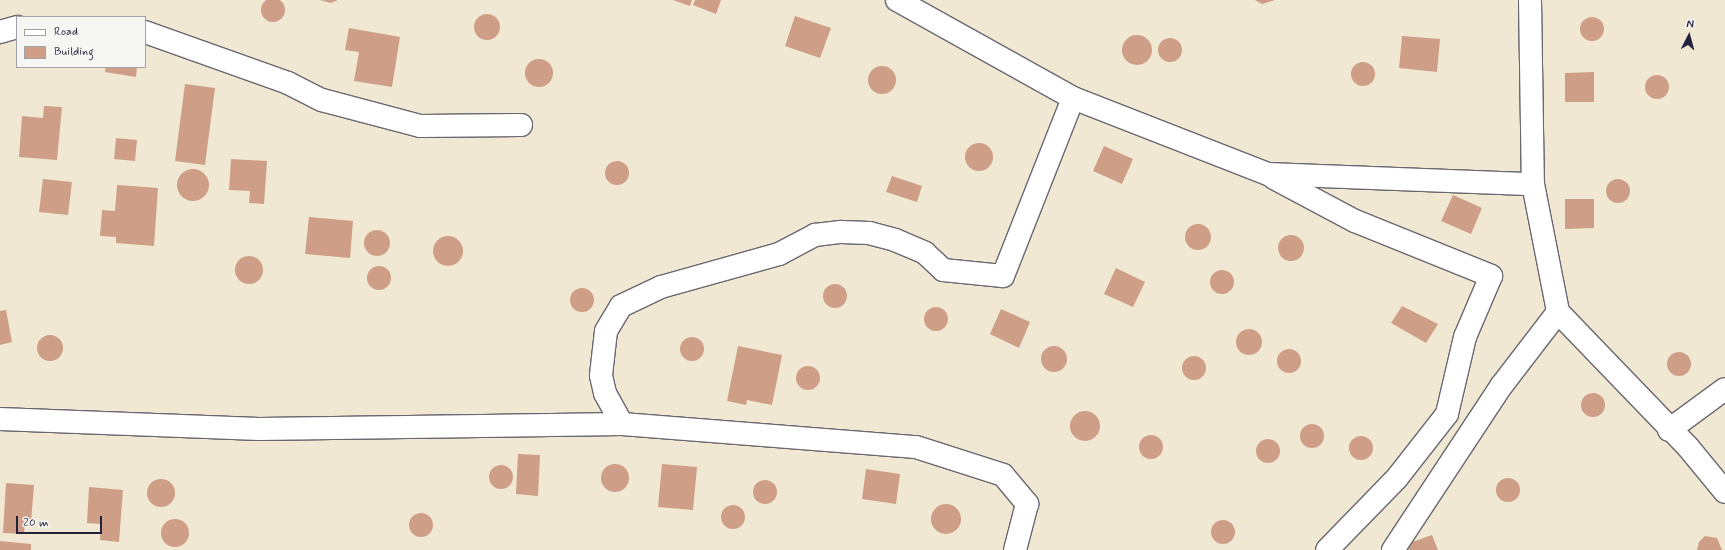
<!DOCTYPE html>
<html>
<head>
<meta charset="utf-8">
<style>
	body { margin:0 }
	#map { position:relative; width:1725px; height:550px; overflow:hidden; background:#f0e8d2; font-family:Mynerve,sans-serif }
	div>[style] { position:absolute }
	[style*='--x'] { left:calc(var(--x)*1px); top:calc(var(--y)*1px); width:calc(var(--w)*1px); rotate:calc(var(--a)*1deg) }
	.building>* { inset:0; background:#ce9f86 }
	.round { border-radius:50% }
	.roads { filter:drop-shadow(1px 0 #6a6770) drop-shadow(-1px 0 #6a6770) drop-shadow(0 1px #6a6770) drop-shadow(0 -1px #6a6770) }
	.minor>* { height:22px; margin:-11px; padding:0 11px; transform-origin:11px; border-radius:11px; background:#fff }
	span { translate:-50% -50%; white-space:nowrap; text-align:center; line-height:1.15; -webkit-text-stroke:3.5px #f6f6f2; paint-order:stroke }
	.legend { position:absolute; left:16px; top:16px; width:130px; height:52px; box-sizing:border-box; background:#f6f6f2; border:1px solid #a1a1a9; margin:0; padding:5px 7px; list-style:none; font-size:12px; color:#22223b }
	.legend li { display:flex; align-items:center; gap:8px; height:20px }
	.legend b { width:20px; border:1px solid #a1a1a9 }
	.north { position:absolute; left:1669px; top:16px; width:40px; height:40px; -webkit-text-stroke:3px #f6f6f2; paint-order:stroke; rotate:6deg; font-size:11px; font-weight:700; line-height:16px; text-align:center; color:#22223b }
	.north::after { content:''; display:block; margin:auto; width:14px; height:18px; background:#22223b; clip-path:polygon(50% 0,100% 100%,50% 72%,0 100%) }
	.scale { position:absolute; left:16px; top:516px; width:86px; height:18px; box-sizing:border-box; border:2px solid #22223b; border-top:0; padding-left:5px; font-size:12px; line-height:14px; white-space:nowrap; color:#22223b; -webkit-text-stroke:3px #f6f6f2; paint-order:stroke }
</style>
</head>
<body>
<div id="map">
	<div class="building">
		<i class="round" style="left:261px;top:-2px;width:24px;height:24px"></i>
		<i style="clip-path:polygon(320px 0,338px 0,331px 3px)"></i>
		<i style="clip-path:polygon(673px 0,692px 0,690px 6px)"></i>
		<i style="clip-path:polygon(695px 0,721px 0,716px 14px,693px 5px)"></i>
		<i style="clip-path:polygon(1255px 0,1275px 0,1262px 4px)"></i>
		<i class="round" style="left:474px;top:14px;width:26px;height:26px"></i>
		<i style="clip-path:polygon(795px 16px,831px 28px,820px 58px,785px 46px)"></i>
		<i class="round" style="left:1580px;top:17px;width:24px;height:24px"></i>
		<i style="clip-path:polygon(349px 28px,400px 37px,392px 87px,354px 81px,359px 52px,345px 50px)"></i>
		<i class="round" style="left:1122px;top:35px;width:30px;height:30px"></i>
		<i style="clip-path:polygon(1402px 36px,1440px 39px,1437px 72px,1399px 68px)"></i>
		<i class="round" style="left:1158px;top:38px;width:24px;height:24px"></i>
		<i class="round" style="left:525px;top:59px;width:28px;height:28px"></i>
		<i class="round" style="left:1351px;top:62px;width:24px;height:24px"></i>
		<i class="round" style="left:868px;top:66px;width:28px;height:28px"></i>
		<i style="clip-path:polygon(106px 67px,137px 67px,136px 77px,105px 72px)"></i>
		<i style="clip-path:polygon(1594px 72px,1594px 102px,1565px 102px,1565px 73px)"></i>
		<i class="round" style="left:1645px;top:75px;width:24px;height:24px"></i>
		<i style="clip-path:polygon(185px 84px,215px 88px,205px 165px,175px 161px)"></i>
		<i style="clip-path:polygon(44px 106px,62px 107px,57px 160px,19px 157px,22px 116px,43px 118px)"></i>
		<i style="clip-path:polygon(116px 138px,137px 140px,135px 161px,114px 159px)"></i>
		<i class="round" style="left:965px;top:143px;width:28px;height:28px"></i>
		<i style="clip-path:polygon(1104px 146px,1133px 159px,1122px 184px,1093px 171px)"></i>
		<i style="clip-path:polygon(231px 159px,267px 161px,264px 204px,249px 203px,250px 191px,229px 190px)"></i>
		<i class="round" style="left:605px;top:161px;width:24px;height:24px"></i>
		<i class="round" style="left:177px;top:169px;width:32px;height:32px"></i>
		<i style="clip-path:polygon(892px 176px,922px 186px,917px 202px,886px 192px)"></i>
		<i class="round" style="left:1606px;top:179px;width:24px;height:24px"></i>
		<i style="clip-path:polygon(43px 179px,72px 182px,68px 215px,39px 212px)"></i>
		<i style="clip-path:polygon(117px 185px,158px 188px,154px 246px,116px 243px,116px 237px,100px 236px,102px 210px,115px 211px)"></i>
		<i style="clip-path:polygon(1453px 195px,1482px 208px,1471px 234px,1441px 221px)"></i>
		<i style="clip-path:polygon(1565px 199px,1594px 199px,1594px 228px,1565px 229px)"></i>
		<i style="clip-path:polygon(309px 217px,353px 221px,350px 258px,305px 254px)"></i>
		<i class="round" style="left:1185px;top:224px;width:26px;height:26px"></i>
		<i class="round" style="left:364px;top:230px;width:26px;height:26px"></i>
		<i class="round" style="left:1278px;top:235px;width:26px;height:26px"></i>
		<i class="round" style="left:433px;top:236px;width:30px;height:30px"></i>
		<i class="round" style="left:235px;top:256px;width:28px;height:28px"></i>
		<i class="round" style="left:367px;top:266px;width:24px;height:24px"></i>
		<i style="clip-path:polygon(1116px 268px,1145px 282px,1133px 307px,1104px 294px)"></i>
		<i class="round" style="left:1210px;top:270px;width:24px;height:24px"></i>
		<i class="round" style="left:823px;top:284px;width:24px;height:24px"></i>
		<i class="round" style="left:570px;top:288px;width:24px;height:24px"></i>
		<i style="clip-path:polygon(1402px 306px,1438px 324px,1426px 343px,1391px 323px)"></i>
		<i class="round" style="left:924px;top:307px;width:24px;height:24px"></i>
		<i style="clip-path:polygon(1001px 309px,1030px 322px,1019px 348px,990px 334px)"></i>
		<i style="clip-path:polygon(6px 310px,12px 342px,0 345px,0 311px)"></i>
		<i class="round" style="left:1236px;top:329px;width:26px;height:26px"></i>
		<i class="round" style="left:37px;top:335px;width:26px;height:26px"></i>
		<i class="round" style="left:680px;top:337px;width:24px;height:24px"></i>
		<i style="clip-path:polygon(738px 346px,782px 355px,772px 405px,747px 400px,746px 405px,727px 401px)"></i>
		<i class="round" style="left:1041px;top:346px;width:26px;height:26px"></i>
		<i class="round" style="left:1277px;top:349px;width:24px;height:24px"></i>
		<i class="round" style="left:1667px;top:352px;width:24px;height:24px"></i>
		<i class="round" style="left:1182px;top:356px;width:24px;height:24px"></i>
		<i class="round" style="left:796px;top:366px;width:24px;height:24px"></i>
		<i class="round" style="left:1581px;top:393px;width:24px;height:24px"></i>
		<i class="round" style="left:1070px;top:411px;width:30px;height:30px"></i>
		<i class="round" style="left:1300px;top:424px;width:24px;height:24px"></i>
		<i class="round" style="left:1139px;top:435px;width:24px;height:24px"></i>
		<i class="round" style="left:1349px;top:436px;width:24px;height:24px"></i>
		<i class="round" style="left:1256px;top:439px;width:24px;height:24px"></i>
		<i style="clip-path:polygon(518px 454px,540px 455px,538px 496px,516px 494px)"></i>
		<i class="round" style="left:601px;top:464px;width:28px;height:28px"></i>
		<i style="clip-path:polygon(662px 464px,697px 467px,693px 510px,658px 507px)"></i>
		<i class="round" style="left:489px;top:465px;width:24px;height:24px"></i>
		<i style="clip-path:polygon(866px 469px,900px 474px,896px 504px,862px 499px)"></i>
		<i class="round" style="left:1496px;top:478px;width:24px;height:24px"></i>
		<i class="round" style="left:147px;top:479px;width:28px;height:28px"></i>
		<i class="round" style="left:753px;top:480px;width:24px;height:24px"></i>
		<i style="clip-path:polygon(6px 483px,34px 485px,31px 522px,25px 521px,24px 534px,3px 533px)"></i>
		<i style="clip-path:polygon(89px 487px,123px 490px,119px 542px,100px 540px,101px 524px,87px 523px)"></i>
		<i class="round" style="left:931px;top:504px;width:30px;height:30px"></i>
		<i class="round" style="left:721px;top:505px;width:24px;height:24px"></i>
		<i class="round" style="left:409px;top:513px;width:24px;height:24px"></i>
		<i class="round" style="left:161px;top:519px;width:28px;height:28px"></i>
		<i class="round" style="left:1211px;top:520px;width:24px;height:24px"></i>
		<i style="clip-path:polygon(1432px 535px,1438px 550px,1409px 550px,1407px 544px)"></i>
		<i style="clip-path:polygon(1705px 536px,1717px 538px,1722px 550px,1697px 550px,1699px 542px)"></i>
		<i style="clip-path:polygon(0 541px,31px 544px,31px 550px,0 550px)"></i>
	</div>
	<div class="roads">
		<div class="minor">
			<i style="--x:897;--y:0;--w:201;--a:29.1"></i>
			<i style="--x:1073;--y:98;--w:209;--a:21.3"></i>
			<i style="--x:1268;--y:174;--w:265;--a:2.2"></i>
			<i style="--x:1533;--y:184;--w:130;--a:78.9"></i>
			<i style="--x:1558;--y:312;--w:187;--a:46.1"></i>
			<i style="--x:1688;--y:447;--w:58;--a:50.6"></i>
			<i style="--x:1530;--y:0;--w:184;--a:89.1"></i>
			<i style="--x:0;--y:32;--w:18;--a:-16"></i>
			<i style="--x:145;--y:32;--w:152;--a:19.6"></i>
			<i style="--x:288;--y:83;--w:38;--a:27"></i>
			<i style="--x:322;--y:100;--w:101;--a:14.9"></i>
			<i style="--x:420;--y:126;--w:101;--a:-0.6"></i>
			<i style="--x:1274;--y:178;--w:92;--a:28"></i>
			<i style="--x:1355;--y:221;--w:147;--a:22"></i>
			<i style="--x:1491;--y:276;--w:66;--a:113.1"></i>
			<i style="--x:1465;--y:337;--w:79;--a:103.2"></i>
			<i style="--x:1447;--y:414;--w:81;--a:128"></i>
			<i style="--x:1397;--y:478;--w:100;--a:134.2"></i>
			<i style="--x:0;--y:419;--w:259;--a:2.2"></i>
			<i style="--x:259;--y:429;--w:363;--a:-0.8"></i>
			<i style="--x:622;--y:424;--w:295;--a:4.5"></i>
			<i style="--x:916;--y:447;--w:91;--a:17.8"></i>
			<i style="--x:1003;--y:475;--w:38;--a:50"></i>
			<i style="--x:1027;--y:504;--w:48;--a:104.6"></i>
			<i style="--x:622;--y:424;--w:35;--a:-119"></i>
			<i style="--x:605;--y:393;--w:18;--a:-103"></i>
			<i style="--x:601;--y:375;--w:44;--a:-83.5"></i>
			<i style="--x:606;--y:331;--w:29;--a:-59"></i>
			<i style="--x:621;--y:306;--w:44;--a:-25.4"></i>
			<i style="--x:661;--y:287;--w:123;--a:-15.6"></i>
			<i style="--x:779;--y:254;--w:41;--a:-27.8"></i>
			<i style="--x:815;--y:235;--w:26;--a:-7"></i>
			<i style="--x:841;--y:232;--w:28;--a:2"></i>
			<i style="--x:869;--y:233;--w:27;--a:15"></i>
			<i style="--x:895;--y:240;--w:33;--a:23"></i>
			<i style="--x:925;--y:253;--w:25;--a:43"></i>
			<i style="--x:943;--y:270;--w:60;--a:5.7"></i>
			<i style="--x:1003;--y:276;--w:191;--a:-68.5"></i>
			<i style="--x:1669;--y:430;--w:69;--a:-36.2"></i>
			<i style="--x:1393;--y:550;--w:198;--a:-56.6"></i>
			<i style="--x:1502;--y:385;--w:92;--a:-52.5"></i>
		</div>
	</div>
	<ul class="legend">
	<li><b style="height:5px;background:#fff"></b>Road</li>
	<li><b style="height:11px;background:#ce9f86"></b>Building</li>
	</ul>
	<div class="north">N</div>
	<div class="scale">20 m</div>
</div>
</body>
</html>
